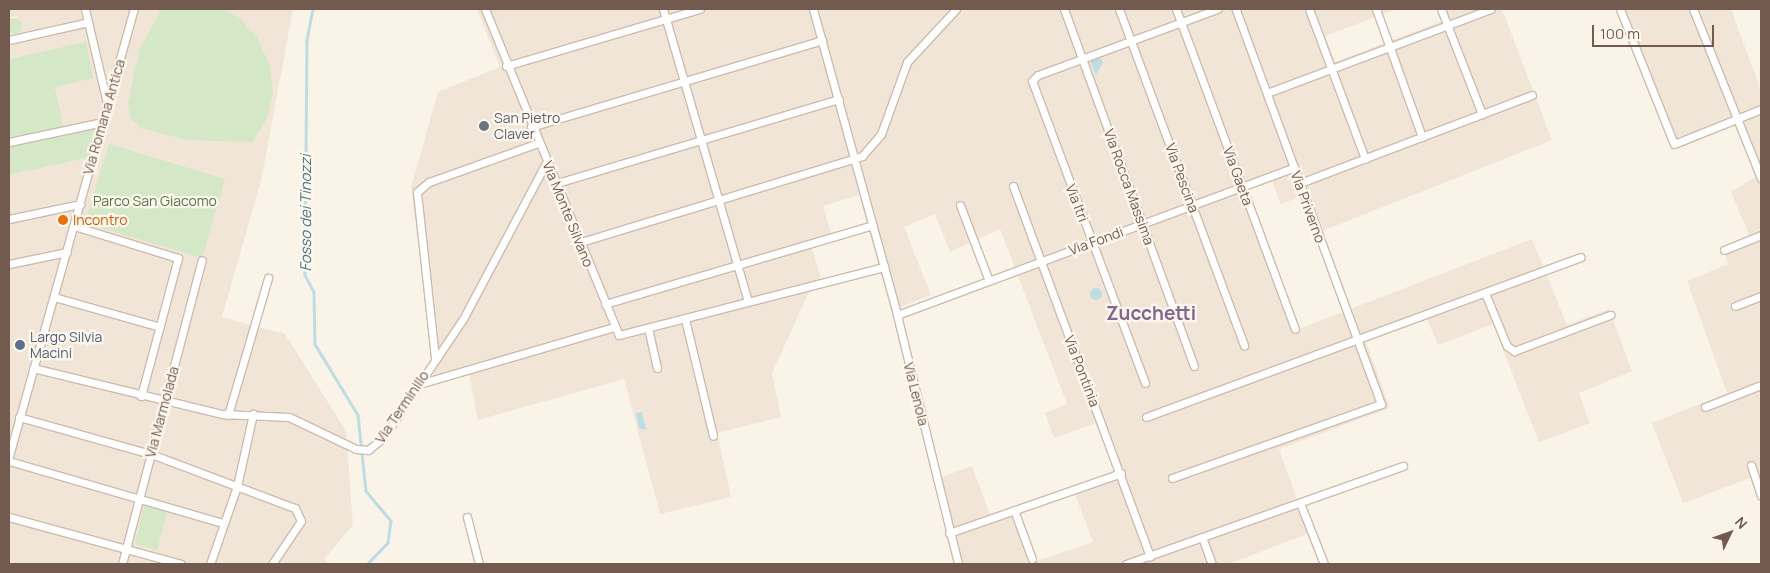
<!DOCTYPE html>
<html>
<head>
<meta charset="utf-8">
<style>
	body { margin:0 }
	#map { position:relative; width:1770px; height:573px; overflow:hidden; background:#faf3e8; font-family:Manrope,sans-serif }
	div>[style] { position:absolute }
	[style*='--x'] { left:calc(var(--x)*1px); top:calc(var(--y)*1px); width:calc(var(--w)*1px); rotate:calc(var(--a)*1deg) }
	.residential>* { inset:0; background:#f1e5d7 }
	.green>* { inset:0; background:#d4e7c7 }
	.round { border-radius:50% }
	.water>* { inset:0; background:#bedde2 }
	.stream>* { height:2.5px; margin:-1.25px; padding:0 1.25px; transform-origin:1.25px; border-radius:1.25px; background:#bedde2 }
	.roads { filter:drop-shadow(1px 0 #ccbcaf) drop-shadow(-1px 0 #ccbcaf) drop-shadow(0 1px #ccbcaf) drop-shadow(0 -1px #ccbcaf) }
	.street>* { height:7px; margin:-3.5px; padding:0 3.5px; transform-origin:3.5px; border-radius:3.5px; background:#fff }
	.dots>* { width:14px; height:14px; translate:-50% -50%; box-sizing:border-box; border:2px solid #fdf7ee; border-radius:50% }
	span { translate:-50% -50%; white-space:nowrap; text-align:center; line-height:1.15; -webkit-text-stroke:4.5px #fdf7ee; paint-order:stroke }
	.street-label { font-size:14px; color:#725b4e }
	.worship-label { font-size:14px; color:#5b616d }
	.left { translate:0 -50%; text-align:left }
	.park-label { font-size:14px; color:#547747 }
	.food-label { font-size:14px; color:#c56008 }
	.service-label { font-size:14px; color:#4e5e75 }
	.water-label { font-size:15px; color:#4a7983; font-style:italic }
	.district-label { font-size:19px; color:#81668e; font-weight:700 }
	.frame { position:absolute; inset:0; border:10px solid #725b4e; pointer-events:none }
	.north { position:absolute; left:1705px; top:508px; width:50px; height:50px; -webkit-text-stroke:4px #fdf7ee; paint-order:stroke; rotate:48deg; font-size:14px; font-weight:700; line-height:20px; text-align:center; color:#725b4e }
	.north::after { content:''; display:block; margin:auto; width:18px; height:22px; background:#725b4e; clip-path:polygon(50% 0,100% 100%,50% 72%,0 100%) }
	.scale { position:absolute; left:1592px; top:25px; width:122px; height:22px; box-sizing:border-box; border:2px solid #725b4e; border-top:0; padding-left:6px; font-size:15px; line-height:18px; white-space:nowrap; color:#725b4e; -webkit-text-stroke:4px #fdf7ee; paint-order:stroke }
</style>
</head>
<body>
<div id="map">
	<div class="residential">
		<i style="clip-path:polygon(9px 9px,293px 9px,261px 181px,222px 317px,285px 334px,346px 431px,353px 525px,324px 559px,330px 564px,9px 564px,9px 175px,87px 158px,65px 133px,55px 86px,86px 43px,9px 59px,9px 36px,20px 33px,17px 16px,9px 18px)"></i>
		<i style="clip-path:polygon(477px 9px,1397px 9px,1325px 36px,1335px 62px,1442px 21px,1437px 9px,1502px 9px,1552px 140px,1317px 233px,1302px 196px,1281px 204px,1272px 181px,1248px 189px,1299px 329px,1532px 239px,1567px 325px,1609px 309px,1632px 371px,1579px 393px,1590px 423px,1539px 442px,1493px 324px,1438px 345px,1427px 319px,1366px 342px,1390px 408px,1279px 449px,1309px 533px,1229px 564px,955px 564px,934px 480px,972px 466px,990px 515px,1016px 506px,1037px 561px,1093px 542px,1072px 486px,1117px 470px,1099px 422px,1054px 438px,1045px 413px,1067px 404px,1000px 229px,950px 252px,935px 214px,904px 227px,931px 295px,891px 311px,859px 195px,823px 206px,833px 240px,812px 248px,824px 288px,809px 292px,772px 373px,781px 417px,717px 433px,731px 497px,660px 514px,624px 379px,478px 420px,468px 368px,434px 377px,411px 187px,438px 92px,500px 67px)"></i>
		<i style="clip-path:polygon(1616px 9px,1731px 9px,1761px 91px,1761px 474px,1683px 503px,1652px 423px,1727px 393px,1687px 281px,1728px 264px,1722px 247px,1749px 235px,1731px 192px,1757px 176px,1736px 125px,1672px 151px)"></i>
	</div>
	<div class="green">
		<i style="clip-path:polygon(162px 9px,222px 9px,240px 18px,258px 39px,270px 66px,273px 94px,266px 121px,252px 142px,187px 140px,141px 128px,131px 119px,128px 104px,140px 48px)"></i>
		<i class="round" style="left:6px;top:18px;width:16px;height:16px"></i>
		<i style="clip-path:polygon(86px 42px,93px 78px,55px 87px,65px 133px,97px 126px,87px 158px,9px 175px,9px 59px)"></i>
		<i style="clip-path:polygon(109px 144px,225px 179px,202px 258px,85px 223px)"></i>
		<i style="clip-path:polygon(145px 503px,168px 509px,157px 550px,135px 544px)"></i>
	</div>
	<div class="water">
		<i style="clip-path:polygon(1099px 57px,1103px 62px,1096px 75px,1090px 61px)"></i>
		<i class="round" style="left:1090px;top:288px;width:12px;height:12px"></i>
		<i style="clip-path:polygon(642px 412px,646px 430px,639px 428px,636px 413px)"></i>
	</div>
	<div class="stream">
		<i style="--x:313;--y:9;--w:33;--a:101"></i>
		<i style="--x:307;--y:41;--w:234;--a:90.5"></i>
		<i style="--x:305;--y:275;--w:19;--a:62"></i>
		<i style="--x:314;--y:292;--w:52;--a:88.9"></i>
		<i style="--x:315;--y:344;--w:83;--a:58.8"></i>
		<i style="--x:358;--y:415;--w:76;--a:84"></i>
		<i style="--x:366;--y:491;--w:39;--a:50"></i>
		<i style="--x:391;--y:521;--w:22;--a:98"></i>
		<i style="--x:388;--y:543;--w:29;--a:134"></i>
	</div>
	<div class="roads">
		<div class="street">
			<i style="--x:85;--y:9;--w:97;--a:76.8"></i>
			<i style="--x:485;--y:9;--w:352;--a:67.7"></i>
			<i style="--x:619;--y:335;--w:274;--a:-14.4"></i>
			<i style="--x:663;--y:9;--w:302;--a:73.8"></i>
			<i style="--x:813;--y:9;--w:317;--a:74.6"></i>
			<i style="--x:897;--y:315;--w:256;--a:76.2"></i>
			<i style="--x:1064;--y:9;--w:380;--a:70"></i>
			<i style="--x:1119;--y:9;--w:359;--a:69.6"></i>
			<i style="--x:1176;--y:9;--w:341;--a:69.6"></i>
			<i style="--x:1309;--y:9;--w:160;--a:69.5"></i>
			<i style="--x:1376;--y:9;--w:136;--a:70.2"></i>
			<i style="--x:1441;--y:9;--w:113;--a:68.7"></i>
			<i style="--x:1620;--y:9;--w:145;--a:68.2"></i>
			<i style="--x:1674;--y:144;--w:94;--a:-21.9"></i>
			<i style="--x:1693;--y:9;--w:182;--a:68.1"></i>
			<i style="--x:9;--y:40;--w:81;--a:-12.8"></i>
			<i style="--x:506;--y:66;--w:202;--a:-16.4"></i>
			<i style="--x:1267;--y:93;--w:239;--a:-20.6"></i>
			<i style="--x:531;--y:127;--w:304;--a:-16.6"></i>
			<i style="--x:9;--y:142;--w:96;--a:-12"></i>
			<i style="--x:557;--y:183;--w:294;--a:-16.6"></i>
			<i style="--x:1300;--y:183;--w:248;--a:-20.8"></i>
			<i style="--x:1013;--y:186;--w:395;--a:69.7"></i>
			<i style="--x:960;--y:205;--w:81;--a:69.1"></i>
			<i style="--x:9;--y:219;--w:73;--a:-11.9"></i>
			<i style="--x:74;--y:226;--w:109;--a:17.1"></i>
			<i style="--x:178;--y:258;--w:143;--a:105"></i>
			<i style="--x:581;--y:242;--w:294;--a:-17"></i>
			<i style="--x:862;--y:156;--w:29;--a:-49"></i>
			<i style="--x:881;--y:134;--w:77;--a:-70.1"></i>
			<i style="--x:907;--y:62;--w:72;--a:-47.2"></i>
			<i style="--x:1724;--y:250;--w:40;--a:-22"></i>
			<i style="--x:9;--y:264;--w:59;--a:-11.7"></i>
			<i style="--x:1485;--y:293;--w:57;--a:67.5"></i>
			<i style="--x:1507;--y:346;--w:9;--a:36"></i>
			<i style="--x:1514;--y:351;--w:103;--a:-20.6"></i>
			<i style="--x:54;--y:297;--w:110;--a:15.8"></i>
			<i style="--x:605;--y:304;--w:279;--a:-16.4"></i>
			<i style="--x:1735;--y:306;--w:28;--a:-21"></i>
			<i style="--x:897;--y:315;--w:424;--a:-20.4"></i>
			<i style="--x:685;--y:319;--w:120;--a:76.5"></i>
			<i style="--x:648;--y:328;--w:41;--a:77.3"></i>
			<i style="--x:435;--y:358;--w:167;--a:-96.2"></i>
			<i style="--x:417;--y:192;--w:16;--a:-40"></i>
			<i style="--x:429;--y:182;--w:116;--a:-19.7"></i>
			<i style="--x:33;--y:368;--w:195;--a:13.7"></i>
			<i style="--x:222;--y:414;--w:67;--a:2.6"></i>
			<i style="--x:289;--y:417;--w:74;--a:25.5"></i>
			<i style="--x:356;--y:449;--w:12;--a:5"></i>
			<i style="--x:368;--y:450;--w:19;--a:-39"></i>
			<i style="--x:383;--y:438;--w:143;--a:-56.1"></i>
			<i style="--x:463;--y:319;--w:179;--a:-62"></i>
			<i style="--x:1145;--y:383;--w:322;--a:-110.5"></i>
			<i style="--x:1032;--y:81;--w:8;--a:-45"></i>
			<i style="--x:1038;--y:75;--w:191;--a:-20.2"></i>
			<i style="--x:416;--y:385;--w:206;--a:-16.3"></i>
			<i style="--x:1705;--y:407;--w:60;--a:-21.4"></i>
			<i style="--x:228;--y:415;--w:143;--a:-73.7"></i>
			<i style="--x:19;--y:417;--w:137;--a:15.7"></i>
			<i style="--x:151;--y:454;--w:154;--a:20.6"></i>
			<i style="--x:295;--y:508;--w:14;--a:65"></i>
			<i style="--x:301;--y:521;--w:52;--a:124"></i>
			<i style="--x:1146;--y:417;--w:463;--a:-20.2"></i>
			<i style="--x:9;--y:456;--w:464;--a:-74.4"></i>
			<i style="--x:9;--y:461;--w:223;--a:16.2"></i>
			<i style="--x:1751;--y:465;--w:32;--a:72"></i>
			<i style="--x:1172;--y:478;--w:222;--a:-19.5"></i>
			<i style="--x:1381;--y:404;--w:421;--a:-110.2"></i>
			<i style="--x:1300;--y:503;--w:66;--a:68.5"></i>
			<i style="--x:1014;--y:510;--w:52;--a:69.8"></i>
			<i style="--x:9;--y:517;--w:178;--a:15.3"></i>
			<i style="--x:467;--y:517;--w:49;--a:75.7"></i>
			<i style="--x:949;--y:533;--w:182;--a:-19.2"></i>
			<i style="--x:1202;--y:537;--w:29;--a:70"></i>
			<i style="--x:122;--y:564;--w:314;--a:-75.3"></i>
			<i style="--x:210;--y:564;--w:83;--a:-70.9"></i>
			<i style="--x:237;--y:486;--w:74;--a:-77.5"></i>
			<i style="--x:1126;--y:564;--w:294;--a:-19.5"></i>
		</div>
	</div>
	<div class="dots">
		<i style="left:484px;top:126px;background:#6b7280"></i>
		<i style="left:63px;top:220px;background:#e8710a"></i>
		<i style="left:20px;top:345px;background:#5c6f8a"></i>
	</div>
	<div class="street-label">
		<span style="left:104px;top:117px;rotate:-74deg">Via Romana Antica</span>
		<span style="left:1238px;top:176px;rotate:70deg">Via Gaeta</span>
		<span style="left:1182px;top:178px;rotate:70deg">Via Pescina</span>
		<span style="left:1129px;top:187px;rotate:70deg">Via Rocca Massima</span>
		<span style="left:1077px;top:203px;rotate:69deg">Via Itri</span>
		<span style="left:1308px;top:207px;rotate:70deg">Via Priverno</span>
		<span style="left:568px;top:214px;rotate:68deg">Via Monte Silvano</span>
		<span style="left:1096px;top:241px;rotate:-20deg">Via Fondi</span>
		<span style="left:1082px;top:371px;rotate:69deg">Via Pontinia</span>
		<span style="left:916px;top:394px;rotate:76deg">Via Lenola</span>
		<span style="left:402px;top:407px;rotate:-56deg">Via Terminillo</span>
		<span style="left:162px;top:412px;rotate:-75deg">Via Marmolada</span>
	</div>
	<div class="worship-label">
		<span class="left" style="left:494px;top:126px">San Pietro<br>Claver</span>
	</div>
	<div class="park-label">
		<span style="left:155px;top:201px">Parco San Giacomo</span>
	</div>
	<div class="food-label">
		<span class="left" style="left:73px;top:220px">Incontro</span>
	</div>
	<div class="service-label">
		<span class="left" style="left:30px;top:345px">Largo Silvia<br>Macini</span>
	</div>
	<div class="water-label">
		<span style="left:306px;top:213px;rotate:-90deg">Fosso dei Tinozzi</span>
	</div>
	<div class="district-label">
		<span style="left:1151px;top:314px">Zucchetti</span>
	</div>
	<div class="frame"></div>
	<div class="north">N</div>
	<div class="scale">100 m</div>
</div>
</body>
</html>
